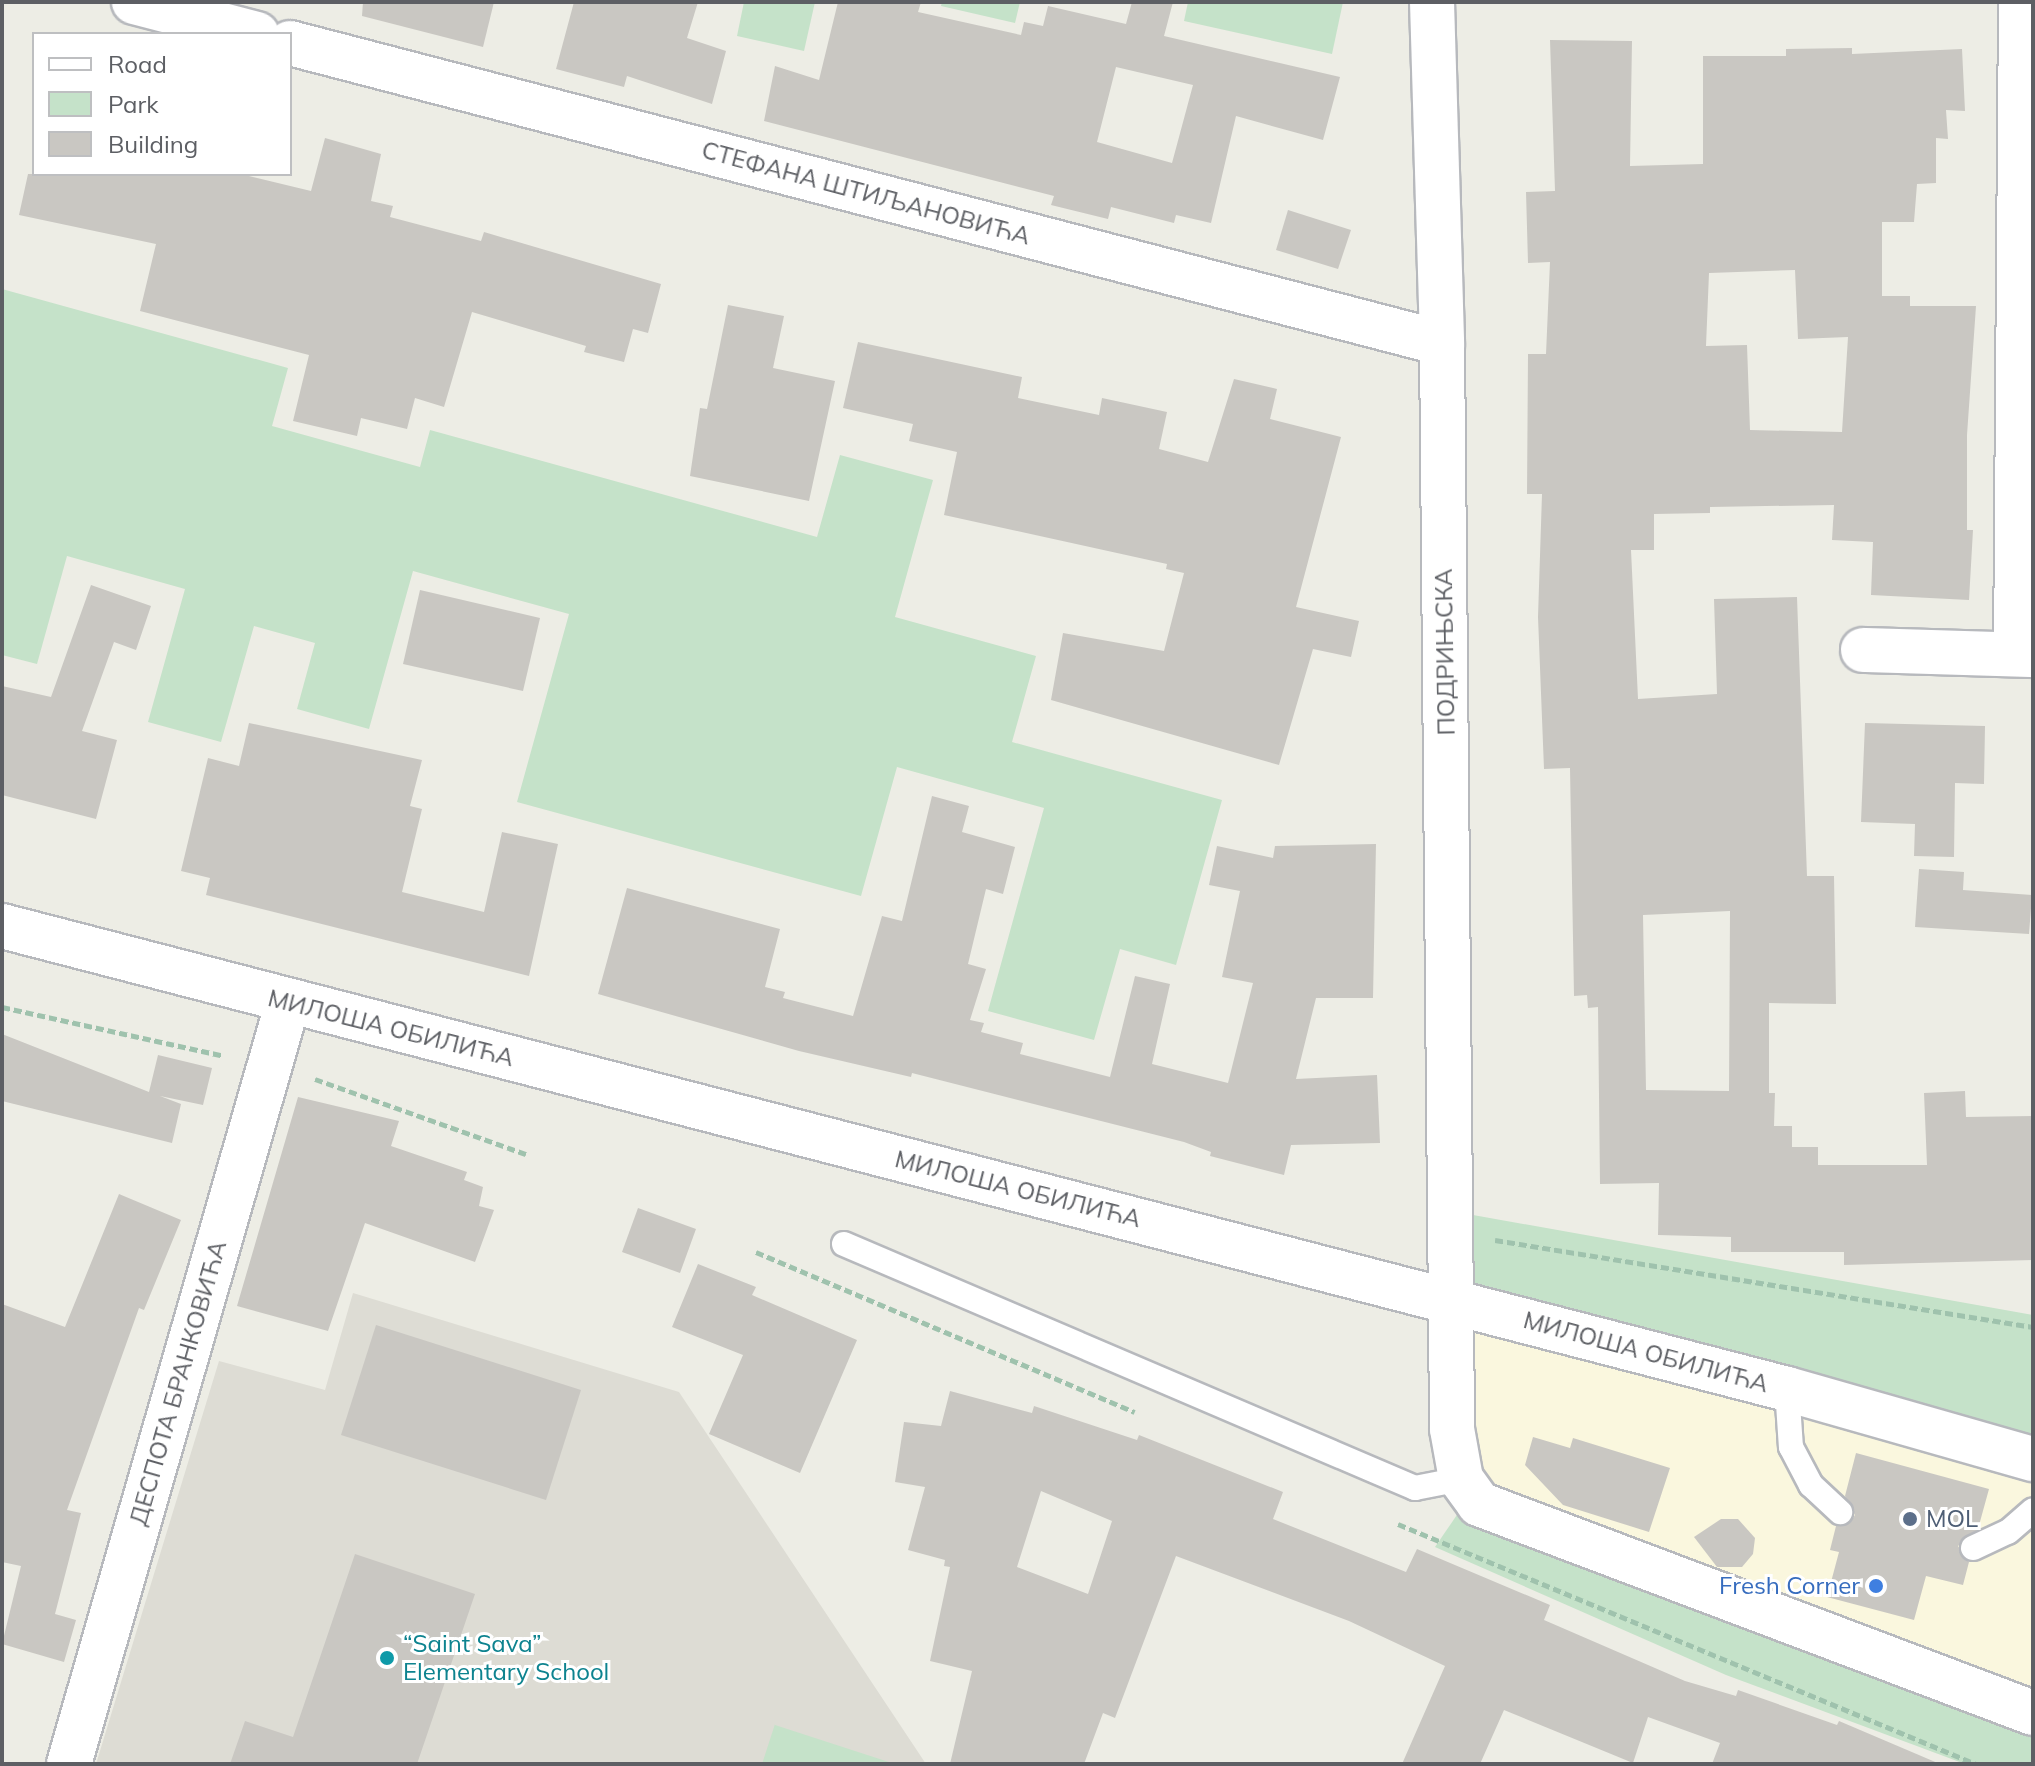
<!DOCTYPE html>
<html>
<head>
<meta charset="utf-8">
<style>
	body { margin:0 }
	#map { position:relative; width:2035px; height:1766px; overflow:hidden; background:#edede5; font-family:Mulish,sans-serif }
	div>[style] { position:absolute }
	[style*='--x'] { left:calc(var(--x)*1px); top:calc(var(--y)*1px); width:calc(var(--w)*1px); rotate:calc(var(--a)*1deg) }
	.commercial>* { inset:0; background:#faf7de }
	.education>* { inset:0; background:#dddcd4 }
	.green>* { inset:0; background:#c5e2c9 }
	.building>* { inset:0; background:#c9c7c2 }
	.path>* { height:5px; margin-top:-2.5px; transform-origin:0; background:repeating-linear-gradient(90deg,#9fc2ad 0 8px,transparent 0 12px) }
	.roads { filter:drop-shadow(2px 0 #b7b9bd) drop-shadow(-2px 0 #b7b9bd) drop-shadow(0 2px #b7b9bd) drop-shadow(0 -2px #b7b9bd) }
	.service>* { height:24px; margin:-12px; padding:0 12px; transform-origin:12px; border-radius:12px; background:#fff }
	.minor>* { height:44px; margin:-22px; padding:0 22px; transform-origin:22px; border-radius:22px; background:#fff }
	.tertiary>* { height:44px; margin:-22px; padding:0 22px; transform-origin:22px; border-radius:22px; background:#fff }
	.dots>* { width:22px; height:22px; translate:-50% -50%; box-sizing:border-box; border:4px solid #fff; border-radius:50% }
	span { translate:-50% -50%; white-space:nowrap; text-align:center; line-height:1.15; -webkit-text-stroke:6px #fff; paint-order:stroke }
	.street-label { font-size:24px; color:#5d5f64 }
	.service-label { font-size:24px; color:#4e5e75 }
	.left { translate:0 -50%; text-align:left }
	.shop-label { font-size:24px; color:#366cbe }
	.right { translate:-100% -50%; text-align:right }
	.culture-label { font-size:24px; color:#0d838f }
	.frame { position:absolute; inset:0; border:4px solid #5d5f64; pointer-events:none }
	.legend { position:absolute; left:32px; top:32px; width:260px; height:144px; box-sizing:border-box; background:#fff; border:2px solid #bebfc1; margin:0; padding:10px 14px; list-style:none; font-size:24px; color:#5d5f64 }
	.legend li { display:flex; align-items:center; gap:16px; height:40px }
	.legend b { width:40px; border:2px solid #bebfc1 }
</style>
</head>
<body>
<div id="map">
	<div class="commercial">
		<i style="clip-path:polygon(1470px 1318px,2033px 1462px,2033px 1697px,1474px 1490px)"></i>
	</div>
	<div class="education">
		<i style="clip-path:polygon(353px 1293px,679px 1392px,926px 1764px,96px 1764px,219px 1361px,325px 1390px)"></i>
	</div>
	<div class="green">
		<i style="clip-path:polygon(744px 2px,815px 2px,804px 51px,737px 36px)"></i>
		<i style="clip-path:polygon(942px 2px,1020px 2px,1015px 23px,941px 6px)"></i>
		<i style="clip-path:polygon(1188px 2px,1343px 2px,1332px 54px,1184px 21px)"></i>
		<i style="clip-path:polygon(2px 289px,288px 368px,272px 426px,420px 467px,430px 430px,817px 537px,840px 455px,933px 480px,895px 617px,1036px 656px,1012px 742px,1222px 800px,1176px 965px,1120px 949px,1094px 1040px,988px 1011px,1044px 808px,897px 767px,861px 896px,517px 802px,569px 614px,413px 571px,369px 729px,297px 709px,315px 643px,254px 626px,221px 742px,148px 722px,185px 589px,67px 556px,37px 664px,2px 655px)"></i>
		<i style="clip-path:polygon(1473px 1215px,2033px 1315px,2033px 1462px,1470px 1318px)"></i>
		<i style="clip-path:polygon(1474px 1490px,2033px 1697px,2033px 1764px,1965px 1764px,1726px 1675px,1435px 1547px)"></i>
		<i style="clip-path:polygon(775px 1724px,775px 1725px,895px 1764px,762px 1764px)"></i>
	</div>
	<div class="building">
		<i style="clip-path:polygon(363px 2px,494px 2px,483px 47px,362px 16px)"></i>
		<i style="clip-path:polygon(574px 2px,698px 2px,687px 38px,726px 51px,712px 104px,627px 76px,624px 87px,556px 69px)"></i>
		<i style="clip-path:polygon(evenodd,838px 2px,921px 2px,918px 12px,1021px 35px,1024px 22px,1043px 26px,1048px 6px,1126px 24px,1132px 2px,1173px 2px,1164px 36px,1340px 77px,1323px 140px,1236px 116px,1211px 223px,1176px 215px,1174px 223px,1111px 207px,1108px 219px,1051px 205px,1054px 196px,764px 121px,775px 66px,819px 80px,838px 2px,1116px 67px,1193px 85px,1172px 163px,1097px 142px,1116px 67px)"></i>
		<i style="clip-path:polygon(evenodd,1550px 40px,1632px 41px,1630px 166px,1703px 164px,1703px 56px,1786px 56px,1786px 49px,1852px 48px,1852px 54px,1962px 49px,1965px 111px,1946px 110px,1948px 139px,1936px 138px,1936px 183px,1917px 184px,1914px 222px,1882px 222px,1882px 296px,1910px 296px,1910px 306px,1976px 306px,1967px 435px,1967px 530px,1973px 530px,1969px 600px,1871px 595px,1873px 542px,1832px 540px,1834px 505px,1710px 507px,1710px 513px,1654px 514px,1654px 550px,1631px 550px,1638px 699px,1717px 694px,1714px 599px,1797px 597px,1807px 876px,1834px 876px,1836px 1004px,1769px 1003px,1769px 1093px,1775px 1093px,1774px 1126px,1792px 1126px,1792px 1147px,1818px 1147px,1818px 1165px,1927px 1165px,1924px 1093px,1965px 1091px,1966px 1117px,2033px 1116px,2033px 1260px,1844px 1265px,1844px 1252px,1731px 1252px,1731px 1237px,1658px 1235px,1659px 1183px,1600px 1184px,1598px 1007px,1588px 1008px,1587px 995px,1574px 996px,1570px 768px,1544px 769px,1538px 617px,1542px 494px,1527px 494px,1528px 354px,1546px 354px,1550px 262px,1528px 263px,1526px 192px,1555px 191px,1550px 40px,1795px 270px,1798px 339px,1848px 337px,1842px 432px,1750px 430px,1747px 345px,1706px 346px,1709px 273px,1795px 270px,1550px 40px,1730px 911px,1729px 1091px,1646px 1090px,1643px 915px,1730px 911px)"></i>
		<i style="clip-path:polygon(325px 138px,381px 154px,371px 201px,393px 206px,390px 217px,481px 241px,484px 232px,661px 284px,648px 333px,633px 329px,624px 362px,584px 352px,586px 346px,472px 312px,444px 407px,415px 398px,407px 429px,361px 418px,357px 436px,293px 421px,309px 355px,140px 311px,156px 244px,19px 215px,28px 174px,241px 174px,311px 191px)"></i>
		<i style="clip-path:polygon(1288px 210px,1351px 230px,1338px 269px,1276px 250px)"></i>
		<i style="clip-path:polygon(728px 305px,784px 316px,773px 368px,835px 381px,809px 501px,690px 476px,700px 408px,707px 409px)"></i>
		<i style="clip-path:polygon(858px 342px,1022px 377px,1018px 398px,1099px 415px,1102px 398px,1167px 412px,1159px 449px,1208px 462px,1234px 379px,1277px 389px,1270px 419px,1341px 437px,1296px 607px,1359px 621px,1351px 657px,1313px 649px,1279px 765px,1051px 700px,1063px 633px,1164px 651px,1184px 573px,1166px 569px,1167px 564px,944px 515px,957px 452px,909px 441px,913px 424px,843px 408px)"></i>
		<i style="clip-path:polygon(91px 585px,151px 606px,136px 650px,114px 642px,82px 731px,117px 740px,96px 819px,2px 795px,2px 686px,51px 697px)"></i>
		<i style="clip-path:polygon(420px 590px,540px 618px,523px 691px,403px 664px)"></i>
		<i style="clip-path:polygon(249px 723px,422px 760px,410px 806px,422px 809px,402px 892px,484px 912px,502px 832px,558px 844px,529px 976px,206px 895px,210px 878px,181px 871px,208px 758px,239px 766px)"></i>
		<i style="clip-path:polygon(1865px 723px,1985px 726px,1984px 784px,1955px 783px,1954px 857px,1914px 856px,1915px 824px,1861px 822px)"></i>
		<i style="clip-path:polygon(932px 796px,969px 806px,962px 832px,1015px 847px,1003px 894px,986px 889px,968px 964px,986px 969px,970px 1020px,984px 1023px,981px 1032px,1023px 1043px,1020px 1054px,1110px 1077px,1135px 976px,1170px 984px,1152px 1064px,1228px 1083px,1253px 983px,1222px 977px,1240px 891px,1209px 885px,1217px 846px,1273px 858px,1275px 846px,1376px 844px,1373px 998px,1316px 998px,1296px 1079px,1377px 1075px,1380px 1143px,1291px 1145px,1284px 1175px,1210px 1156px,1211px 1152px,1184px 1142px,912px 1073px,911px 1077px,799px 1051px,598px 994px,627px 888px,780px 929px,765px 987px,785px 992px,783px 998px,853px 1016px,882px 916px,902px 921px)"></i>
		<i style="clip-path:polygon(1919px 869px,1964px 872px,1963px 890px,2032px 895px,2029px 934px,1915px 927px)"></i>
		<i style="clip-path:polygon(2px 1034px,149px 1092px,158px 1055px,212px 1068px,203px 1105px,160px 1096px,181px 1104px,172px 1143px,2px 1101px)"></i>
		<i style="clip-path:polygon(298px 1097px,399px 1121px,391px 1146px,467px 1172px,464px 1180px,483px 1187px,479px 1206px,494px 1210px,475px 1262px,365px 1223px,328px 1331px,237px 1306px)"></i>
		<i style="clip-path:polygon(119px 1194px,181px 1220px,144px 1310px,139px 1308px,67px 1510px,81px 1513px,55px 1614px,76px 1620px,64px 1662px,2px 1644px,21px 1566px,2px 1562px,2px 1304px,65px 1327px)"></i>
		<i style="clip-path:polygon(638px 1208px,696px 1229px,680px 1273px,622px 1252px)"></i>
		<i style="clip-path:polygon(698px 1264px,756px 1287px,752px 1295px,857px 1340px,800px 1473px,709px 1434px,743px 1355px,672px 1327px)"></i>
		<i style="clip-path:polygon(376px 1325px,581px 1390px,546px 1500px,341px 1435px)"></i>
		<i style="clip-path:polygon(evenodd,950px 1391px,1032px 1413px,1034px 1406px,1137px 1440px,1139px 1435px,1283px 1492px,1273px 1519px,1406px 1572px,1417px 1549px,1550px 1605px,1544px 1620px,1685px 1681px,1736px 1696px,1738px 1690px,1837px 1725px,1839px 1721px,1940px 1764px,1712px 1764px,1720px 1743px,1648px 1717px,1633px 1763px,1504px 1710px,1480px 1764px,1402px 1764px,1445px 1666px,1349px 1621px,1176px 1556px,1115px 1718px,1103px 1713px,1084px 1764px,950px 1764px,972px 1671px,930px 1661px,950px 1567px,944px 1566px,945px 1560px,908px 1550px,925px 1487px,895px 1482px,904px 1422px,941px 1426px,950px 1391px,1041px 1491px,1112px 1521px,1088px 1594px,1017px 1567px,1041px 1491px)"></i>
		<i style="clip-path:polygon(1533px 1437px,1570px 1448px,1573px 1438px,1670px 1468px,1649px 1532px,1563px 1505px,1525px 1465px)"></i>
		<i style="clip-path:polygon(1856px 1453px,1989px 1489px,1978px 1529px,1958px 1546px,1969px 1562px,1963px 1585px,1926px 1576px,1914px 1620px,1827px 1597px,1839px 1552px,1830px 1550px,1836px 1526px,1850px 1523px,1855px 1515px,1845px 1496px)"></i>
		<i style="clip-path:polygon(1721px 1519px,1738px 1519px,1755px 1538px,1753px 1554px,1742px 1567px,1717px 1567px,1694px 1537px)"></i>
		<i style="clip-path:polygon(355px 1554px,475px 1594px,417px 1764px,230px 1764px,245px 1721px,293px 1737px)"></i>
	</div>
	<div class="path">
		<i style="--x:2;--y:1007;--w:227;--a:12.4"></i>
		<i style="--x:315;--y:1079;--w:224;--a:19.6"></i>
		<i style="--x:1495;--y:1240;--w:545;--a:9.19"></i>
		<i style="--x:756;--y:1252;--w:411;--a:22.9"></i>
		<i style="--x:1398;--y:1524;--w:626;--a:22.55"></i>
	</div>
	<div class="roads">
		<div class="service">
			<i style="--x:844;--y:1244;--w:621;--a:23.14"></i>
			<i style="--x:1415;--y:1488;--w:47;--a:-11.1"></i>
			<i style="--x:1787;--y:1389;--w:58;--a:86.1"></i>
			<i style="--x:1791;--y:1447;--w:43;--a:62.2"></i>
			<i style="--x:1811;--y:1485;--w:40;--a:43"></i>
			<i style="--x:1973;--y:1548;--w:38;--a:-25"></i>
			<i style="--x:2008;--y:1532;--w:33;--a:-41"></i>
		</div>
		<div class="minor">
			<i style="--x:134;--y:2;--w:127;--a:14.6"></i>
			<i style="--x:1432;--y:2;--w:341;--a:88.3"></i>
			<i style="--x:1442;--y:343;--w:1086;--a:89.47"></i>
			<i style="--x:1452;--y:1429;--w:51;--a:79.8"></i>
			<i style="--x:1461;--y:1479;--w:31;--a:54"></i>
			<i style="--x:1479;--y:1504;--w:592;--a:20.67"></i>
			<i style="--x:290;--y:43;--w:1190;--a:14.6"></i>
			<i style="--x:1863;--y:650;--w:170;--a:1.7"></i>
			<i style="--x:2016;--y:654;--w:652;--a:-89.56"></i>
			<i style="--x:69;--y:1764;--w:793;--a:-73.97"></i>
		</div>
		<div class="tertiary">
			<i style="--x:2;--y:926;--w:1844;--a:14.54"></i>
			<i style="--x:1787;--y:1389;--w:256;--a:15.9"></i>
		</div>
	</div>
	<div class="dots">
		<i style="left:1910px;top:1519px;background:#5c6f8a"></i>
		<i style="left:1876px;top:1586px;background:#3f7fe0"></i>
		<i style="left:387px;top:1658px;background:#0f9aa8"></i>
	</div>
	<div class="street-label">
		<span style="left:866px;top:193px;rotate:15deg">СТЕФАНА ШТИЉАНОВИЋА</span>
		<span style="left:1445px;top:652px;rotate:-91deg">ПОДРИЊСКА</span>
		<span style="left:391px;top:1028px;rotate:14deg">МИЛОША ОБИЛИЋА</span>
		<span style="left:1018px;top:1189px;rotate:14deg">МИЛОША ОБИЛИЋА</span>
		<span style="left:1646px;top:1352px;rotate:15deg">МИЛОША ОБИЛИЋА</span>
		<span style="left:178px;top:1383px;rotate:-74deg">ДЕСПОТА БРАНКОВИЋА</span>
	</div>
	<div class="service-label">
		<span class="left" style="left:1926px;top:1519px">MOL</span>
	</div>
	<div class="shop-label">
		<span class="right" style="left:1860px;top:1586px">Fresh Corner</span>
	</div>
	<div class="culture-label">
		<span class="left" style="left:403px;top:1658px">“Saint Sava”<br>Elementary School</span>
	</div>
	<div class="frame"></div>
	<ul class="legend">
	<li><b style="height:10px;background:#fff"></b>Road</li>
	<li><b style="height:22px;background:#c5e2c9"></b>Park</li>
	<li><b style="height:22px;background:#c9c7c2"></b>Building</li>
	</ul>
</div>
</body>
</html>
